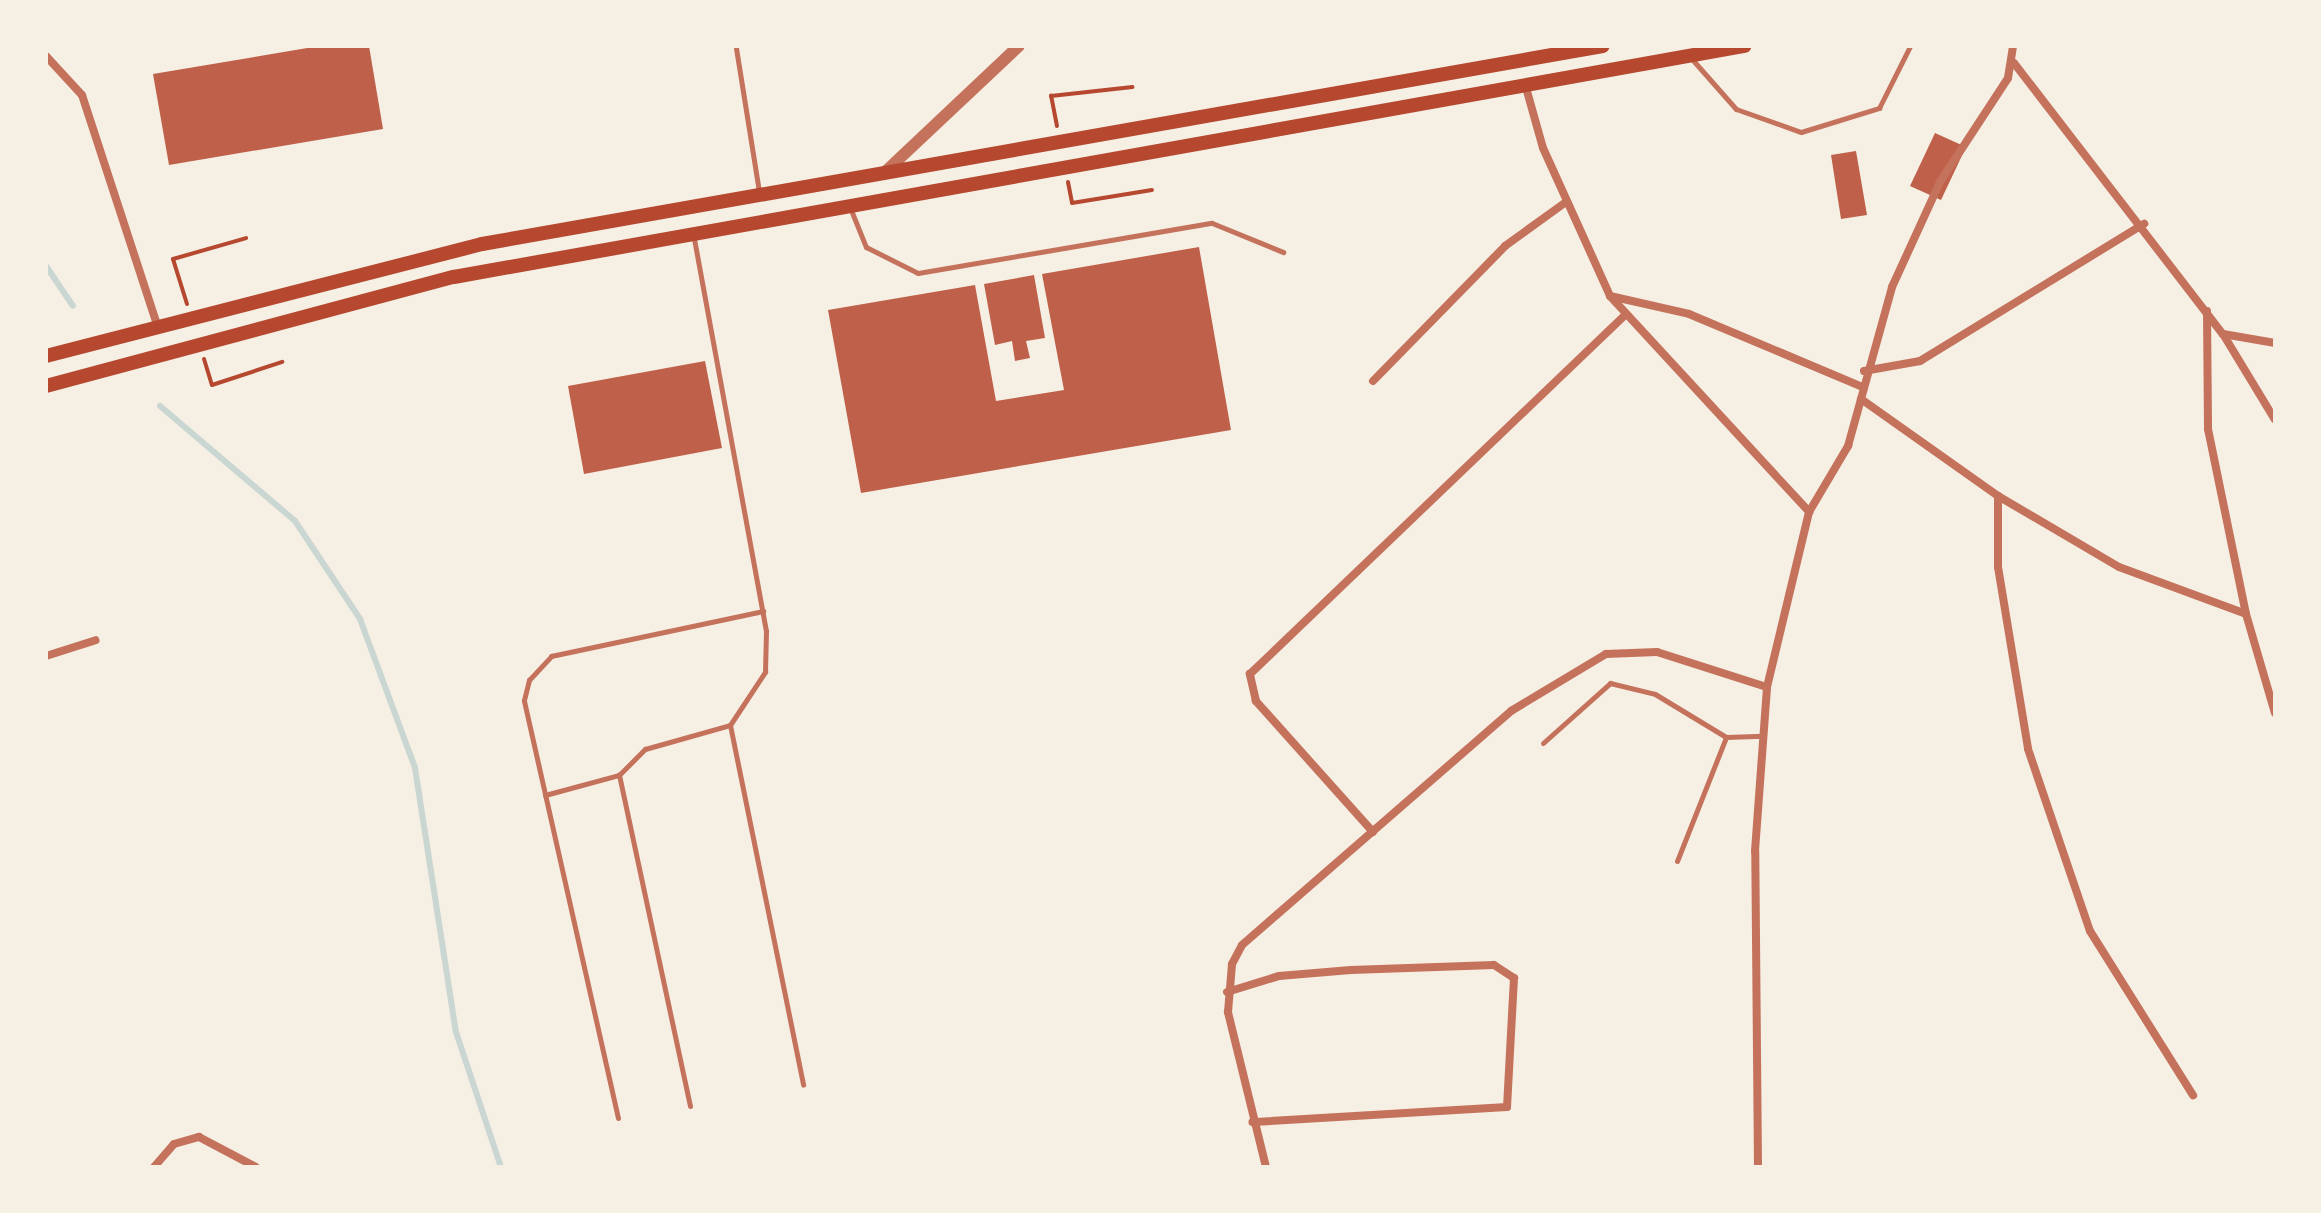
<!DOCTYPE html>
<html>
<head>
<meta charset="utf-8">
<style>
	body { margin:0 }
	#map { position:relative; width:2321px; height:1213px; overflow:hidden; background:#f6efe4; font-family:Mulish,sans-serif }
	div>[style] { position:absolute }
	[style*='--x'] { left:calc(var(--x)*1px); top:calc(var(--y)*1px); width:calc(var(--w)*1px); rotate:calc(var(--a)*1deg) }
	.stream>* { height:6px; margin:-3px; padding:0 3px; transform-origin:3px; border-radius:3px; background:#c9d6d2 }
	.building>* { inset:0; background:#bf614a }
	.path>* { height:4px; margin:-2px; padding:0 2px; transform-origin:2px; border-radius:2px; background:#b5482f }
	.service>* { height:5px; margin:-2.5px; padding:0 2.5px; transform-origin:2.5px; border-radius:2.5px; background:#c5725c }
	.minor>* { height:8px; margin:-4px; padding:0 4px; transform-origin:4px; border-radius:4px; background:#c5725c }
	.tertiary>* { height:12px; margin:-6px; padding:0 6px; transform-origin:6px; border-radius:6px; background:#c5725c }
	.primary>* { height:14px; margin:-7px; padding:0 7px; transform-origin:7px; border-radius:7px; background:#b5482f }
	span { translate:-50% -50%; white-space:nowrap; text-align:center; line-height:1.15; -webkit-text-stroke:8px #f6efe4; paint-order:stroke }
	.frame { position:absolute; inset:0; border:48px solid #f6efe4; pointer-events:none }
</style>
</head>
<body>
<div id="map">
	<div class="stream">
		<i style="--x:46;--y:266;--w:48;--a:56"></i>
		<i style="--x:160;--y:406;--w:177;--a:40.4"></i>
		<i style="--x:295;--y:521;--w:118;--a:56.4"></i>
		<i style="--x:360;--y:619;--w:159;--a:69.7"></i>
		<i style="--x:415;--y:768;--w:267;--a:81.2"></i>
		<i style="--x:456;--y:1032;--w:142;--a:71.6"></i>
	</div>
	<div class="building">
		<i style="clip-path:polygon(319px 46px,369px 46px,383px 129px,169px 165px,153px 74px)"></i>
		<i style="clip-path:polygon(1935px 133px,1966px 147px,1941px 200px,1910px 186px)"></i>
		<i style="clip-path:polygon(1856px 151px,1867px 215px,1841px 219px,1831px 155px)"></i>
		<i style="clip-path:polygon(1199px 247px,1231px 430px,861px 493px,828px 310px,975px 285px,996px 401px,1064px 390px,1042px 274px)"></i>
		<i style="clip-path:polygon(1034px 275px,1045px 338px,1026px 341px,1030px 358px,1015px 361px,1012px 341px,995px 345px,984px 284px)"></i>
		<i style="clip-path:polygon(705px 361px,722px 448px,584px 474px,568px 386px)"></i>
	</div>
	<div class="path">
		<i style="--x:1057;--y:126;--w:31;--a:-101"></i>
		<i style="--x:1051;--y:96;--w:82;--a:-6.3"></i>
		<i style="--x:1068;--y:182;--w:21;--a:79"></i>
		<i style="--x:1072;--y:203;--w:81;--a:-9.2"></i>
		<i style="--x:187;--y:304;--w:47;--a:-107.3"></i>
		<i style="--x:173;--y:259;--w:76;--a:-16"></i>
		<i style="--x:204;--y:359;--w:27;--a:73"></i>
		<i style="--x:212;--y:385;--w:74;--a:-18.2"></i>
	</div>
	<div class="service">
		<i style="--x:736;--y:48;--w:146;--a:80.9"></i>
		<i style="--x:1691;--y:58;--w:68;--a:48.6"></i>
		<i style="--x:1736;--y:109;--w:69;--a:19.5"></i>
		<i style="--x:1801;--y:132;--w:82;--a:-17.1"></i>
		<i style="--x:1879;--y:108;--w:69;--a:-63.4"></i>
		<i style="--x:851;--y:210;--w:40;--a:68"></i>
		<i style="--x:866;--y:247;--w:58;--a:26.6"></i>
		<i style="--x:918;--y:273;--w:298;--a:-9.7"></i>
		<i style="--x:1212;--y:223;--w:77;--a:22.2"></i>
		<i style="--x:730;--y:725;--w:367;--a:78.5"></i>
		<i style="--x:1543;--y:743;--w:90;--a:-41.8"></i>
		<i style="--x:1610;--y:683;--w:46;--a:13.7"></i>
		<i style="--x:1655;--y:694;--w:83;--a:31.2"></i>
		<i style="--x:1726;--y:737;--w:37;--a:-2"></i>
		<i style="--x:545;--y:795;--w:77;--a:-15.1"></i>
		<i style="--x:1677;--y:861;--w:133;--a:-68.4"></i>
		<i style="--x:690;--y:1106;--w:339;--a:-102.1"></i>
		<i style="--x:619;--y:775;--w:37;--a:-45"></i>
		<i style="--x:645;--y:749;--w:88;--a:-15.8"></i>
		<i style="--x:730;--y:725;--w:64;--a:-56.6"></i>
		<i style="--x:765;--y:672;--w:41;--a:-88.6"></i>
		<i style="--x:766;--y:631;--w:403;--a:-100.4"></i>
		<i style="--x:618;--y:1118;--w:428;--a:-102.7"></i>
		<i style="--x:524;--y:700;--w:21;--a:-76"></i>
		<i style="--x:529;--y:680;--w:33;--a:-47"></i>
		<i style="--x:551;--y:656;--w:217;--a:-12"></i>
	</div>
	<div class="minor">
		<i style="--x:46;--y:56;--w:53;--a:47.3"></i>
		<i style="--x:82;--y:95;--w:244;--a:71.9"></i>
		<i style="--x:2014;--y:63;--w:342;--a:52.4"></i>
		<i style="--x:2223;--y:334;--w:53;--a:9.8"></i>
		<i style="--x:1525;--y:84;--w:66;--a:74.3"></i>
		<i style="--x:1543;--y:148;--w:162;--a:65.6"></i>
		<i style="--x:1610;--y:296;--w:294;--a:47.3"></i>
		<i style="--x:1610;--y:296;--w:81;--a:12.8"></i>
		<i style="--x:1689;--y:314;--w:186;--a:22.8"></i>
		<i style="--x:2207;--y:311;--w:118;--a:89.5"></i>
		<i style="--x:2208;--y:429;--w:189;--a:78.4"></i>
		<i style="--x:2246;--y:614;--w:103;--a:73.7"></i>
		<i style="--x:2223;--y:334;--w:100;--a:58.8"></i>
		<i style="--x:1864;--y:371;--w:57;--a:-10.1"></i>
		<i style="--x:1920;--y:361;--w:263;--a:-31.5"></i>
		<i style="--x:1373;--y:381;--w:189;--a:-45.6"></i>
		<i style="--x:1505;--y:246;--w:75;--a:-35.8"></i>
		<i style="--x:1861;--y:399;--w:168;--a:35.3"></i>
		<i style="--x:1998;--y:496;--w:140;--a:30.4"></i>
		<i style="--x:2119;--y:567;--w:135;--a:20.3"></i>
		<i style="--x:1998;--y:496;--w:71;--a:90"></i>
		<i style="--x:1998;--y:567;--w:184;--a:80.6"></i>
		<i style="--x:2028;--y:749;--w:192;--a:71.2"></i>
		<i style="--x:2090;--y:931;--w:194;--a:57.9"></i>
		<i style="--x:46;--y:656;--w:52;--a:-17.7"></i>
		<i style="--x:1373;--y:832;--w:176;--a:-131.8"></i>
		<i style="--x:1256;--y:701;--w:28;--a:-103"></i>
		<i style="--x:1250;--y:674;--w:518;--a:-43.75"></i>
		<i style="--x:1227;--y:992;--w:54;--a:-17.1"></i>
		<i style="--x:1279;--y:976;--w:72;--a:-4.8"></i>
		<i style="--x:1351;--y:970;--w:143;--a:-2"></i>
		<i style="--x:1494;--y:965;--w:24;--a:33"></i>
		<i style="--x:1514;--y:978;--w:129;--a:93.1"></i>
		<i style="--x:1507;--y:1107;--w:255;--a:176.6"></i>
		<i style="--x:154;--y:1167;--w:30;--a:-49"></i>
		<i style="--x:174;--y:1144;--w:26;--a:-16"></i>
		<i style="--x:199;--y:1137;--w:64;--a:27.8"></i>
		<i style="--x:1266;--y:1167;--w:160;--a:-103.8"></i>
		<i style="--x:1228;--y:1012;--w:48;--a:-85.2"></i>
		<i style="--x:1232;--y:964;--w:21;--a:-62"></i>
		<i style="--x:1242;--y:945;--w:357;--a:-41"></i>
		<i style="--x:1511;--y:711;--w:111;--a:-31"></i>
		<i style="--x:1606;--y:654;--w:51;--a:-2.2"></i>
		<i style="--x:1657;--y:652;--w:115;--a:17.7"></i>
		<i style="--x:1758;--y:1167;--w:316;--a:-90.5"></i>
		<i style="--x:1755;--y:851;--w:164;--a:-85.8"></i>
		<i style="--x:1767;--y:687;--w:180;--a:-76.5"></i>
		<i style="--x:1809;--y:512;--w:77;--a:-59.4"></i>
		<i style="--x:1848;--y:446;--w:165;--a:-74.5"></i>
		<i style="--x:1892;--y:287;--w:115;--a:-65.4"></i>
		<i style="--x:1940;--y:182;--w:124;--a:-56.8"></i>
		<i style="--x:2008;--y:78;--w:32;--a:-81"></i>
	</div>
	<div class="tertiary">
		<i style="--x:884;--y:173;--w:185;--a:-43.3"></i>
	</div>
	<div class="primary">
		<i style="--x:46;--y:356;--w:450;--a:-14.4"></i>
		<i style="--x:482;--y:244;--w:1138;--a:-10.02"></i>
		<i style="--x:46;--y:386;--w:422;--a:-15"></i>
		<i style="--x:454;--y:277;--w:1311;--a:-10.15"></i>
	</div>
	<div class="frame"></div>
</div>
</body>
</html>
